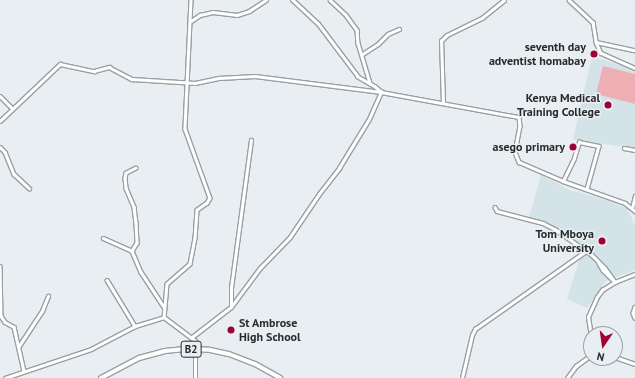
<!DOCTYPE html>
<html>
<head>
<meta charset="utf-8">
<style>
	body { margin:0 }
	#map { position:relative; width:635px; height:378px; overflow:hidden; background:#e8eef1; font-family:"PT Sans",sans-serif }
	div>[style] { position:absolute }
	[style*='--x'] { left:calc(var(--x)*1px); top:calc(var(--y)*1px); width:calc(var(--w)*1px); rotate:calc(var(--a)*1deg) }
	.built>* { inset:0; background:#d4e3e8 }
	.green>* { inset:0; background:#eeafb4 }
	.roads { filter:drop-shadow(1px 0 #9aa0a2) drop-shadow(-1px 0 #9aa0a2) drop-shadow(0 1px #9aa0a2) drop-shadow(0 -1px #9aa0a2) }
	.minor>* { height:2.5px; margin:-1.25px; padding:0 1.25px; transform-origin:1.25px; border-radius:1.25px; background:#fff }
	.trunk>* { height:4px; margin:-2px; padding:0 2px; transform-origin:2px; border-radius:2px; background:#fff }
	.dots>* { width:11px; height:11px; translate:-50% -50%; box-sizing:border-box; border:2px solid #e8eef1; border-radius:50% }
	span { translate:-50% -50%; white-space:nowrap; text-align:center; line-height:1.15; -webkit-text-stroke:3px #e8eef1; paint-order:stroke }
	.shield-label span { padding:1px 3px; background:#e8eef1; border:1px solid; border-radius:3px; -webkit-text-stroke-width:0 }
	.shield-label { font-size:11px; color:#282a2b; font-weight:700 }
	.poi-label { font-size:12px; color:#282a2b; font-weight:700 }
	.right { translate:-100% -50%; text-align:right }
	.left { translate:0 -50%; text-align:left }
	.north { position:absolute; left:583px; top:326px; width:40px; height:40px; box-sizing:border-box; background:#e8eef1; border:1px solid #9ba0a2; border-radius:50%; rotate:193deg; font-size:11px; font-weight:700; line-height:16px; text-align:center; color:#282a2b }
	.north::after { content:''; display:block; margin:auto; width:14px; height:18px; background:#a10035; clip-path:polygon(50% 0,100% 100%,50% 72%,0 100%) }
</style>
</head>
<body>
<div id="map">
	<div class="built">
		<i style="clip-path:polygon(592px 56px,635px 70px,635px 149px,573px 139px)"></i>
		<i style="clip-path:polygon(541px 175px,570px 190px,610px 201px,627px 208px,635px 225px,635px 270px,606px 281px,587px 308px,567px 299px,582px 251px,554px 231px,528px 221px)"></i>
	</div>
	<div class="green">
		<i style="clip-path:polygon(603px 66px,635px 74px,635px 104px,596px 94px)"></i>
	</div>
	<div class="roads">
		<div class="minor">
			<i style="--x:191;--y:0;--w:129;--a:92.7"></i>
			<i style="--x:185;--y:129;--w:73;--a:70.1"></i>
			<i style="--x:210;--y:198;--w:6;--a:121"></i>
			<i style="--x:207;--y:203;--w:12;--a:145"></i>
			<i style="--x:197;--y:210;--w:28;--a:94"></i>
			<i style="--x:195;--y:238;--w:26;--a:101"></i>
			<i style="--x:190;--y:264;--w:30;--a:139"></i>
			<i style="--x:167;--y:284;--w:33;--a:95"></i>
			<i style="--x:164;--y:317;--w:39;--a:37"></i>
			<i style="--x:195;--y:340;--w:10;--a:61"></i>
			<i style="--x:330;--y:0;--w:22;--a:43"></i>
			<i style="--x:346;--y:15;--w:19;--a:54"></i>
			<i style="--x:357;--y:30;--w:13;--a:86"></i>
			<i style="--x:358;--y:43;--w:42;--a:73.3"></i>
			<i style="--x:569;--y:0;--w:33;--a:43"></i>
			<i style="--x:593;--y:22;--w:20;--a:81"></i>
			<i style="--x:596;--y:42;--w:12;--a:66"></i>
			<i style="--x:601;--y:53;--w:37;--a:24"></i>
			<i style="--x:191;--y:21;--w:11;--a:-34"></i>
			<i style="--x:200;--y:15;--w:13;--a:-13"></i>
			<i style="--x:213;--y:12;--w:24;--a:7"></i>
			<i style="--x:237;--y:15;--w:13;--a:-18"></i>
			<i style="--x:249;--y:11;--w:20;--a:-33"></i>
			<i style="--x:596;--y:42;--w:40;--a:12"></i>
			<i style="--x:361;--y:55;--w:20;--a:-33"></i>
			<i style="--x:378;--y:44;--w:14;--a:-45"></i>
			<i style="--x:388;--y:34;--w:12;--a:-24"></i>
			<i style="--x:0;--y:96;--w:17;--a:45"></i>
			<i style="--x:443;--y:103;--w:62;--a:-91.8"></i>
			<i style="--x:441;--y:41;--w:8;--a:-45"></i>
			<i style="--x:447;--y:35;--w:39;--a:-26"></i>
			<i style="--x:482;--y:18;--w:28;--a:-39"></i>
			<i style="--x:0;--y:121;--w:83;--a:-43.5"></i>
			<i style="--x:60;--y:64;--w:35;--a:12"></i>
			<i style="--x:94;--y:71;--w:16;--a:-15"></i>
			<i style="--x:109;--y:67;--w:26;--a:28"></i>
			<i style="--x:132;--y:79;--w:63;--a:3.6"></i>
			<i style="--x:195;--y:83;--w:25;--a:-12"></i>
			<i style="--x:219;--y:78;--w:36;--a:-3"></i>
			<i style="--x:255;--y:76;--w:127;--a:7.2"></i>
			<i style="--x:381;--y:92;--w:140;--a:10.3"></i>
			<i style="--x:519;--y:117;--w:9;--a:84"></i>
			<i style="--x:520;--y:126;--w:26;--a:101"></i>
			<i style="--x:515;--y:152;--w:11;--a:68"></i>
			<i style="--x:519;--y:162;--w:48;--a:23.4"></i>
			<i style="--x:563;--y:181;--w:66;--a:19.5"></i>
			<i style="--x:625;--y:203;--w:13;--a:39"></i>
			<i style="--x:0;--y:147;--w:7;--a:45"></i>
			<i style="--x:5;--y:152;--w:24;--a:68"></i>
			<i style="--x:14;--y:174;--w:21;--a:43"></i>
			<i style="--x:624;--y:148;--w:11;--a:10"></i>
			<i style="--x:136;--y:168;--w:11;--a:153"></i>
			<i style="--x:126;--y:173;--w:5;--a:101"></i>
			<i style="--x:125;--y:178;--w:10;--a:84"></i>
			<i style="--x:126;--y:188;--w:21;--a:67"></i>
			<i style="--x:134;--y:207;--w:16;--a:83"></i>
			<i style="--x:136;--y:223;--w:20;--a:87"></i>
			<i style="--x:137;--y:243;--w:9;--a:122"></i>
			<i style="--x:132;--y:251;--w:23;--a:67"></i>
			<i style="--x:141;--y:272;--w:42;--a:56.7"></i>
			<i style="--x:563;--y:181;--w:25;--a:-64"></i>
			<i style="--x:574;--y:158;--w:17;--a:-73"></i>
			<i style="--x:579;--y:142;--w:20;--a:11"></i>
			<i style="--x:599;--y:146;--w:45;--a:105.6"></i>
			<i style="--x:495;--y:207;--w:4;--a:63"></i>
			<i style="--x:497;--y:211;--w:48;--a:14.6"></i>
			<i style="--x:543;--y:223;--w:13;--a:27"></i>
			<i style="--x:555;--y:229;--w:45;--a:35.1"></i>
			<i style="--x:592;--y:255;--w:18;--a:45"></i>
			<i style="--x:605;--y:268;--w:17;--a:54"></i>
			<i style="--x:632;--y:208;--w:12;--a:-76"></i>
			<i style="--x:103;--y:238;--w:32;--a:24"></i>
			<i style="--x:599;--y:263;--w:8;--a:60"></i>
			<i style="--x:603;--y:270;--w:17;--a:45"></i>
			<i style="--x:0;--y:266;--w:50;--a:88.9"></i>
			<i style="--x:1;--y:316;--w:7;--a:56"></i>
			<i style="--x:5;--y:322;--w:10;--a:29"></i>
			<i style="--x:14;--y:327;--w:45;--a:77.2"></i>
			<i style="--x:107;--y:280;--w:54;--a:58.7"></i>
			<i style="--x:231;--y:306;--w:18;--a:-90"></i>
			<i style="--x:231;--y:288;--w:149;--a:-82.3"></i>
			<i style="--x:635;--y:307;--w:6;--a:108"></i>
			<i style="--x:633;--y:313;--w:5;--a:68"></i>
			<i style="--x:591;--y:336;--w:19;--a:-99"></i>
			<i style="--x:588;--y:317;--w:22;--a:-66"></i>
			<i style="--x:597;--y:297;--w:9;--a:-54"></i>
			<i style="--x:602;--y:290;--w:15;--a:-32"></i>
			<i style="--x:615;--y:282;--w:22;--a:-22"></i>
			<i style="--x:192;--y:337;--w:49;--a:-37.6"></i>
			<i style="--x:231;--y:307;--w:49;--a:-53.4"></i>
			<i style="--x:260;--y:268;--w:43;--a:-45.9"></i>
			<i style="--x:290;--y:237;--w:52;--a:-56"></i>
			<i style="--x:319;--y:194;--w:33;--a:-52"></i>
			<i style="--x:339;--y:168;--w:57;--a:-58.5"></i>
			<i style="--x:369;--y:119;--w:30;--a:-66"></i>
			<i style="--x:381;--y:92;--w:8;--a:-140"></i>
			<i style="--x:375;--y:87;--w:20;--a:-150"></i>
			<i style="--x:358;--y:77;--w:66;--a:-127"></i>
			<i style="--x:318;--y:24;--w:35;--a:-137"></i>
			<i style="--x:19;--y:346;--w:42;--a:-56.7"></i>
			<i style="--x:42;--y:311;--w:16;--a:-68"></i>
			<i style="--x:615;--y:357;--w:21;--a:19"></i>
			<i style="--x:5;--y:378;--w:91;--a:-18.6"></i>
			<i style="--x:91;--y:349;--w:50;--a:-27.6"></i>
			<i style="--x:135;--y:326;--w:30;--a:-17"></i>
			<i style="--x:195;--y:378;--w:28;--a:-90"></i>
			<i style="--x:462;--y:378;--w:44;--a:-76.9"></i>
			<i style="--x:472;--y:335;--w:7;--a:-63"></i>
			<i style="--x:475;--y:329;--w:136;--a:-35.1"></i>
			<i style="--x:567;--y:378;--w:15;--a:-53"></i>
			<i style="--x:576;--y:366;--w:19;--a:-36"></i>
		</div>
		<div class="trunk">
			<i style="--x:101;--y:378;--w:43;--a:-27.8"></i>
			<i style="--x:139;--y:358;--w:27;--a:-15"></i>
			<i style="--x:165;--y:351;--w:20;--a:-6"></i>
			<i style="--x:185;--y:349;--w:25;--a:2"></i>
			<i style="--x:210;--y:350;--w:19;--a:12"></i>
			<i style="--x:229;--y:354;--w:28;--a:21"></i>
			<i style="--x:255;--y:364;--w:29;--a:29"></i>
		</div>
	</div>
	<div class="dots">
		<i style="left:594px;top:54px;background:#a10035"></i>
		<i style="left:608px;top:105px;background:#a10035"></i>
		<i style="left:573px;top:147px;background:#a10035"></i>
		<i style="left:602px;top:241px;background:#a10035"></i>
		<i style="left:231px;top:330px;background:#a10035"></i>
	</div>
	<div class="shield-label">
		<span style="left:191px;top:349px">B2</span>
	</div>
	<div class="poi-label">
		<span class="right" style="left:586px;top:54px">seventh day<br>adventist homabay</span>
		<span class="right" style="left:600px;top:105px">Kenya Medical<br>Training College</span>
		<span class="right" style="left:565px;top:147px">asego primary</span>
		<span class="right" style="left:594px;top:241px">Tom Mboya<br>University</span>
		<span class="left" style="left:239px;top:330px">St Ambrose<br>High School</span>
	</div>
	<div class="north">N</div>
</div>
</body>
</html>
